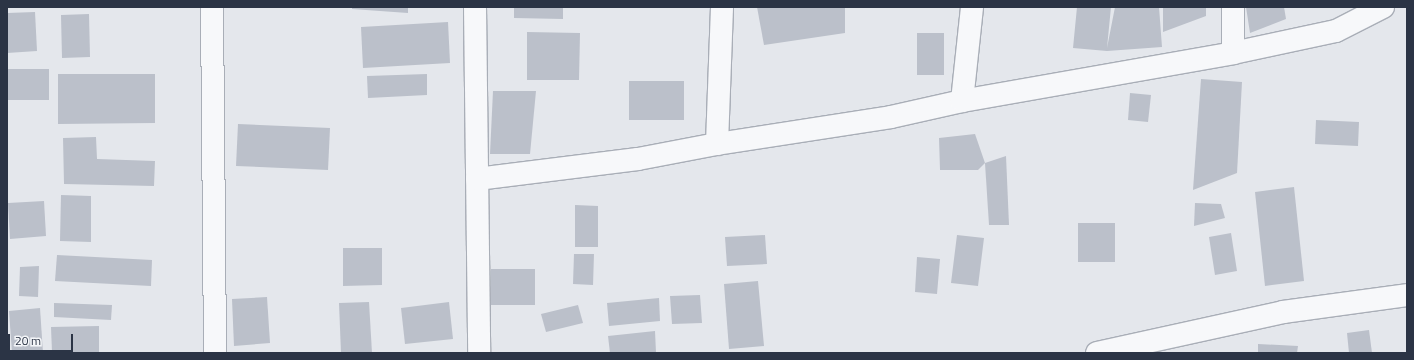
<!DOCTYPE html>
<html>
<head>
<meta charset="utf-8">
<style>
	body { margin:0 }
	#map { position:relative; width:1414px; height:360px; overflow:hidden; background:#e4e7ec; font-family:"Titillium Web",sans-serif }
	div>[style] { position:absolute }
	[style*='--x'] { left:calc(var(--x)*1px); top:calc(var(--y)*1px); width:calc(var(--w)*1px); rotate:calc(var(--a)*1deg) }
	.building>* { inset:0; background:#bbc0ca }
	.roads { filter:drop-shadow(1px 0 #a9aeb7) drop-shadow(-1px 0 #a9aeb7) drop-shadow(0 1px #a9aeb7) drop-shadow(0 -1px #a9aeb7) }
	.street>* { height:22px; margin:-11px; padding:0 11px; transform-origin:11px; border-radius:11px; background:#f7f8fa }
	span { translate:-50% -50%; white-space:nowrap; text-align:center; line-height:1.15; -webkit-text-stroke:4px #f4f6f9; paint-order:stroke }
	.frame { position:absolute; inset:0; border:8px solid #2b3445; pointer-events:none }
	.scale { position:absolute; left:8px; top:334px; width:65px; height:18px; box-sizing:border-box; border:2px solid #2b3445; border-top:0; padding-left:5px; font-size:12px; line-height:14px; white-space:nowrap; color:#2b3445; -webkit-text-stroke:3px #f4f6f9; paint-order:stroke }
</style>
</head>
<body>
<div id="map">
	<div class="building">
		<i style="clip-path:polygon(352px 7px,408px 7px,408px 13px,352px 9px)"></i>
		<i style="clip-path:polygon(514px 7px,563px 7px,563px 19px,514px 18px)"></i>
		<i style="clip-path:polygon(757px 7px,845px 7px,845px 33px,764px 45px)"></i>
		<i style="clip-path:polygon(1077px 7px,1111px 7px,1107px 48px,1115px 7px,1159px 7px,1162px 47px,1107px 51px,1073px 48px)"></i>
		<i style="clip-path:polygon(1163px 7px,1206px 7px,1206px 16px,1163px 32px)"></i>
		<i style="clip-path:polygon(1246px 7px,1284px 7px,1286px 19px,1250px 33px)"></i>
		<i style="clip-path:polygon(35px 12px,37px 51px,7px 53px,7px 13px)"></i>
		<i style="clip-path:polygon(89px 14px,90px 57px,62px 58px,61px 15px)"></i>
		<i style="clip-path:polygon(448px 22px,450px 63px,363px 68px,361px 27px)"></i>
		<i style="clip-path:polygon(527px 32px,580px 33px,579px 80px,527px 80px)"></i>
		<i style="clip-path:polygon(917px 33px,944px 33px,944px 75px,917px 75px)"></i>
		<i style="clip-path:polygon(7px 69px,49px 69px,49px 100px,7px 100px)"></i>
		<i style="clip-path:polygon(58px 74px,155px 74px,155px 123px,58px 124px)"></i>
		<i style="clip-path:polygon(427px 74px,427px 95px,368px 98px,367px 76px)"></i>
		<i style="clip-path:polygon(1201px 79px,1242px 82px,1237px 173px,1193px 190px)"></i>
		<i style="clip-path:polygon(629px 81px,684px 81px,684px 120px,629px 120px)"></i>
		<i style="clip-path:polygon(493px 91px,536px 91px,530px 154px,490px 154px)"></i>
		<i style="clip-path:polygon(1130px 93px,1151px 95px,1148px 122px,1128px 120px)"></i>
		<i style="clip-path:polygon(1316px 120px,1359px 122px,1358px 146px,1315px 144px)"></i>
		<i style="clip-path:polygon(238px 124px,330px 128px,328px 170px,236px 166px)"></i>
		<i style="clip-path:polygon(975px 134px,985px 163px,978px 170px,940px 170px,939px 138px)"></i>
		<i style="clip-path:polygon(96px 137px,97px 159px,155px 161px,154px 186px,64px 184px,63px 138px)"></i>
		<i style="clip-path:polygon(1006px 156px,1009px 225px,989px 225px,985px 163px)"></i>
		<i style="clip-path:polygon(1294px 187px,1304px 281px,1265px 286px,1255px 192px)"></i>
		<i style="clip-path:polygon(61px 195px,91px 196px,91px 242px,60px 241px)"></i>
		<i style="clip-path:polygon(44px 201px,46px 236px,10px 239px,8px 203px)"></i>
		<i style="clip-path:polygon(1195px 203px,1221px 204px,1225px 218px,1194px 226px)"></i>
		<i style="clip-path:polygon(575px 205px,598px 206px,598px 247px,575px 247px)"></i>
		<i style="clip-path:polygon(1078px 223px,1115px 223px,1115px 262px,1078px 262px)"></i>
		<i style="clip-path:polygon(1231px 233px,1237px 271px,1215px 275px,1209px 237px)"></i>
		<i style="clip-path:polygon(765px 235px,767px 264px,727px 266px,725px 237px)"></i>
		<i style="clip-path:polygon(957px 235px,984px 238px,978px 286px,951px 283px)"></i>
		<i style="clip-path:polygon(343px 248px,382px 248px,382px 285px,343px 286px)"></i>
		<i style="clip-path:polygon(574px 254px,594px 254px,593px 285px,573px 284px)"></i>
		<i style="clip-path:polygon(57px 255px,152px 260px,151px 286px,55px 281px)"></i>
		<i style="clip-path:polygon(917px 257px,940px 259px,937px 294px,915px 292px)"></i>
		<i style="clip-path:polygon(39px 266px,38px 297px,19px 296px,20px 267px)"></i>
		<i style="clip-path:polygon(491px 269px,535px 269px,535px 305px,491px 305px)"></i>
		<i style="clip-path:polygon(758px 281px,764px 346px,729px 349px,724px 284px)"></i>
		<i style="clip-path:polygon(700px 295px,702px 323px,672px 324px,670px 296px)"></i>
		<i style="clip-path:polygon(267px 297px,270px 343px,234px 346px,232px 299px)"></i>
		<i style="clip-path:polygon(659px 298px,660px 321px,609px 326px,607px 303px)"></i>
		<i style="clip-path:polygon(369px 302px,372px 353px,341px 353px,339px 303px)"></i>
		<i style="clip-path:polygon(449px 302px,453px 339px,405px 344px,401px 308px)"></i>
		<i style="clip-path:polygon(54px 303px,112px 305px,111px 320px,54px 317px)"></i>
		<i style="clip-path:polygon(578px 305px,583px 323px,546px 332px,541px 314px)"></i>
		<i style="clip-path:polygon(40px 308px,43px 353px,12px 353px,9px 311px)"></i>
		<i style="clip-path:polygon(99px 326px,99px 352px,52px 352px,51px 327px)"></i>
		<i style="clip-path:polygon(1369px 330px,1372px 353px,1349px 353px,1347px 333px)"></i>
		<i style="clip-path:polygon(655px 331px,656px 353px,610px 353px,608px 336px)"></i>
		<i style="clip-path:polygon(1258px 344px,1298px 346px,1297px 353px,1258px 353px)"></i>
	</div>
	<div class="roads">
		<div class="street">
			<i style="--x:212;--y:7;--w:346;--a:89.5"></i>
			<i style="--x:475;--y:7;--w:346;--a:89.3"></i>
			<i style="--x:1233;--y:7;--w:46;--a:90"></i>
			<i style="--x:962;--y:101;--w:95;--a:-83.9"></i>
			<i style="--x:717;--y:144;--w:137;--a:-87.9"></i>
			<i style="--x:477;--y:179;--w:162;--a:-7.1"></i>
			<i style="--x:638;--y:159;--w:80;--a:-10.8"></i>
			<i style="--x:717;--y:144;--w:176;--a:-8.8"></i>
			<i style="--x:891;--y:117;--w:73;--a:-12.7"></i>
			<i style="--x:962;--y:101;--w:275;--a:-10"></i>
			<i style="--x:1233;--y:53;--w:105;--a:-12.1"></i>
			<i style="--x:1336;--y:31;--w:53;--a:-27.1"></i>
			<i style="--x:1097;--y:353;--w:190;--a:-12.4"></i>
			<i style="--x:1283;--y:312;--w:125;--a:-7.8"></i>
		</div>
	</div>
	<div class="frame"></div>
	<div class="scale">20 m</div>
</div>
</body>
</html>
